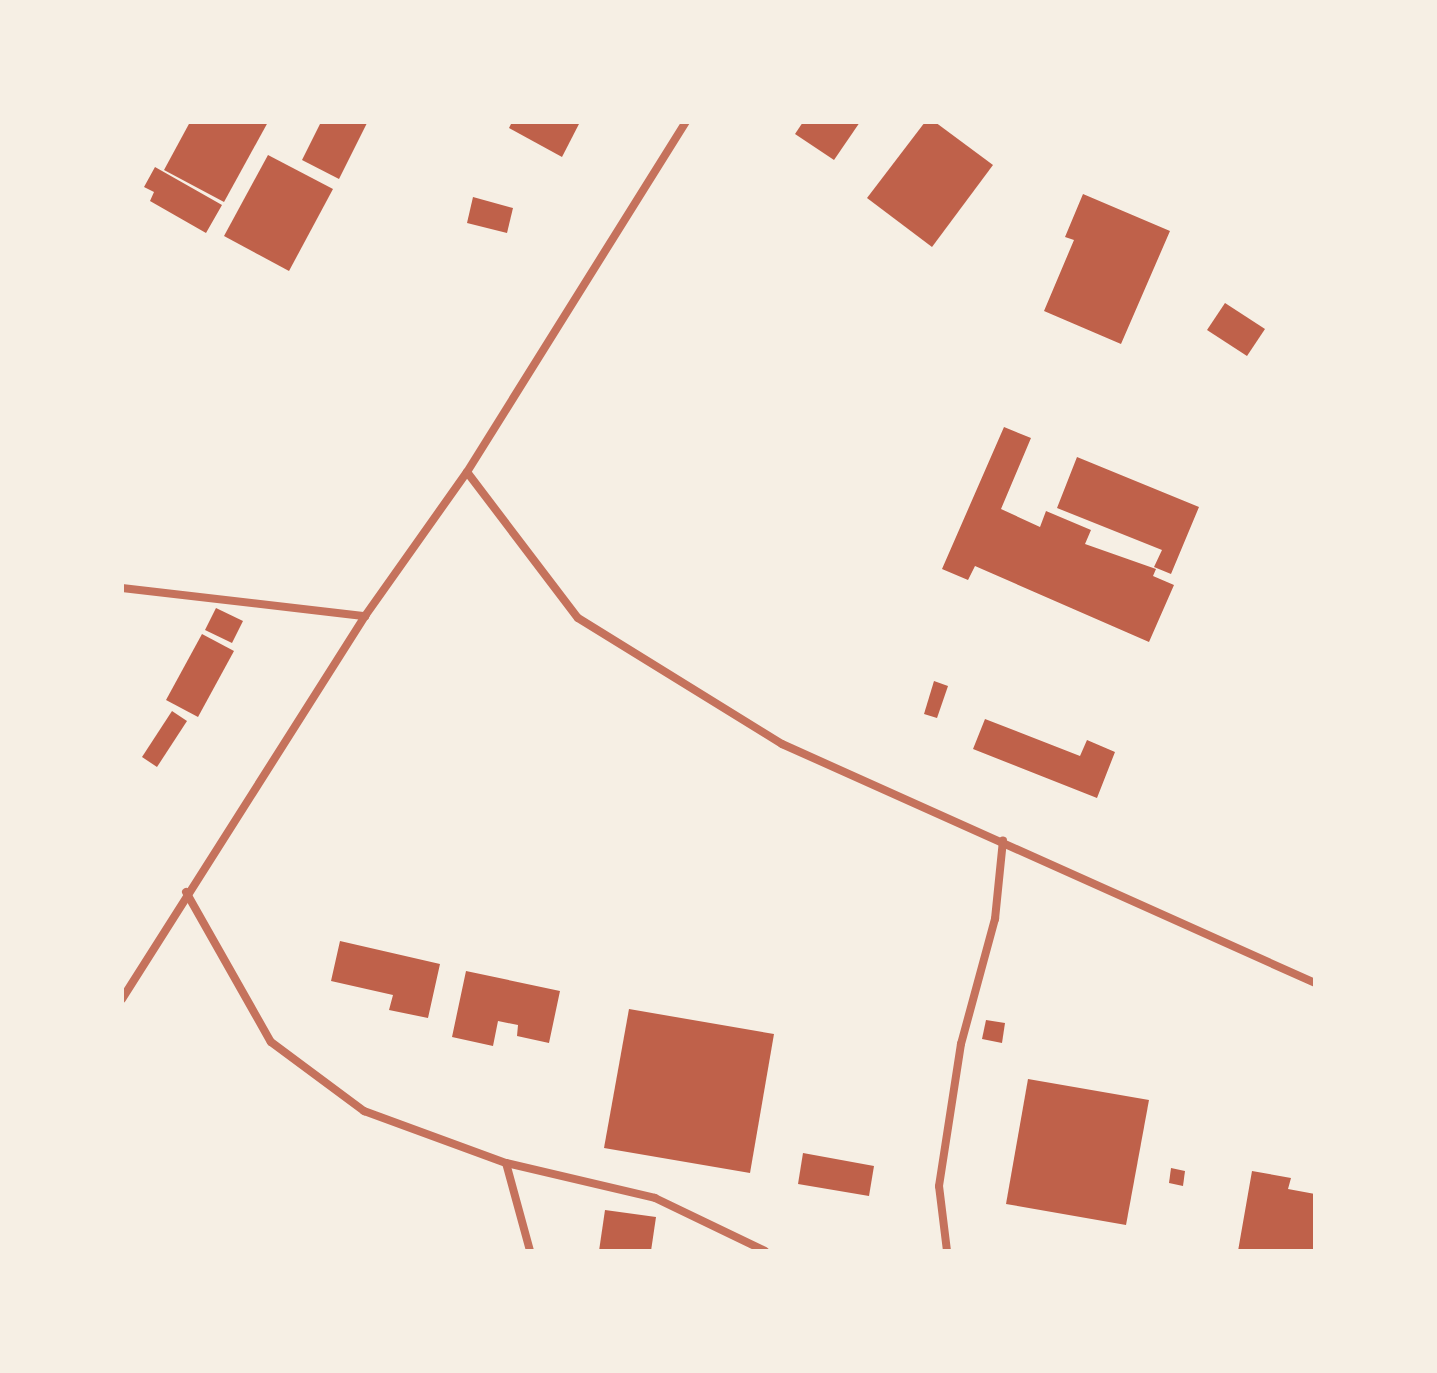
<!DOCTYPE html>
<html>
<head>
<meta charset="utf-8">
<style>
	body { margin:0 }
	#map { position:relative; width:1437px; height:1373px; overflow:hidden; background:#f6efe4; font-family:"Source Serif 4",serif }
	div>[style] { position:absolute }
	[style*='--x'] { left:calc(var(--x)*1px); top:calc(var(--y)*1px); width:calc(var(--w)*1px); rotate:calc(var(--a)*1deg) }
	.building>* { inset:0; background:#bf614a }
	.minor>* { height:8px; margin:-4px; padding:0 4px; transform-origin:4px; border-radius:4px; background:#c5725c }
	span { translate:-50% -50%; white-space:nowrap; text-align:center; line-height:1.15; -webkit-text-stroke:6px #f6efe4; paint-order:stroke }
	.frame { position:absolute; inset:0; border:124px solid #f6efe4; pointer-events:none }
</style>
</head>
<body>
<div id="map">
	<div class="building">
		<i style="clip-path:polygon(190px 122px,268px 122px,224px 202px,164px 170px)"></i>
		<i style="clip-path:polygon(321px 122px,367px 123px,339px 179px,302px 160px)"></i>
		<i style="clip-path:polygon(512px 122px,580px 122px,562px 157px,509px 128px)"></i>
		<i style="clip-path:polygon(803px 122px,860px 122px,834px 160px,795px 134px)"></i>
		<i style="clip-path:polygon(925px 122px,935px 122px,993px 165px,932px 247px,867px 198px)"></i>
		<i style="clip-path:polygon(268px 155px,333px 189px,289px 271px,224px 236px)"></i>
		<i style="clip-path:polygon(155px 167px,222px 205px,206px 233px,150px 201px,154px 192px,144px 187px)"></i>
		<i style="clip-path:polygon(1083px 194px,1170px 231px,1121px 344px,1044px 311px,1074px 240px,1065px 237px)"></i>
		<i style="clip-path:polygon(473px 197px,513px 208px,507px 233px,467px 223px)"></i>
		<i style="clip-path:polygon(1225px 303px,1265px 329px,1247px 356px,1207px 330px)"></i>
		<i style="clip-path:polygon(1004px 427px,1031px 438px,1001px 509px,1040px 527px,1046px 511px,1091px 530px,1085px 544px,1156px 569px,1153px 576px,1174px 585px,1149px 642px,975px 566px,968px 580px,942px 569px)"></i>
		<i style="clip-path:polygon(1077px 457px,1199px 507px,1171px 574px,1154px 567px,1162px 550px,1057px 508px)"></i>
		<i style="clip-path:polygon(216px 608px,243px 621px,232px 643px,205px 630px)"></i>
		<i style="clip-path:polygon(202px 634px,234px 651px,198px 717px,166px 700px)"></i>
		<i style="clip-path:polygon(934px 681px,948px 686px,937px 718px,924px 714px)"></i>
		<i style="clip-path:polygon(172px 711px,187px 721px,157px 767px,142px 757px)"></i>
		<i style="clip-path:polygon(985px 719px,1080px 756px,1087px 740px,1115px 752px,1097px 798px,973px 749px)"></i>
		<i style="clip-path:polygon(340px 941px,440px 964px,428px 1018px,389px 1010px,393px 995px,331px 981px)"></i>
		<i style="clip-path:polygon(466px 971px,560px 991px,549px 1043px,517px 1036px,518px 1025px,498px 1021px,493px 1046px,452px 1037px)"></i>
		<i style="clip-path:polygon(629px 1009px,774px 1034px,750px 1173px,604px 1148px)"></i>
		<i style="clip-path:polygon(986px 1020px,1005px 1023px,1002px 1043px,982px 1039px)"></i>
		<i style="clip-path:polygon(1028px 1079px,1149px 1100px,1126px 1225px,1006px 1204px)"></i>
		<i style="clip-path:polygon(803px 1153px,874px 1166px,869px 1196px,798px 1184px)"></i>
		<i style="clip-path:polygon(1171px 1168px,1185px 1171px,1183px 1186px,1169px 1183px)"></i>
		<i style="clip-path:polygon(1252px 1171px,1291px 1178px,1288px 1189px,1315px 1194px,1315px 1251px,1238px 1251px)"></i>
		<i style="clip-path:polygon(605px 1210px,656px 1217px,651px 1251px,599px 1251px)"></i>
	</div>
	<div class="minor">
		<i style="--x:467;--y:472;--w:183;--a:52.8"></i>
		<i style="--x:578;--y:618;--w:240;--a:31.7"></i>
		<i style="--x:782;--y:744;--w:584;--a:24.15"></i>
		<i style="--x:122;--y:588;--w:245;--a:6.6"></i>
		<i style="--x:186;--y:892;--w:172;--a:60.5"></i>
		<i style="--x:271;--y:1042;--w:116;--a:36.6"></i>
		<i style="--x:364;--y:1111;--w:151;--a:20.1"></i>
		<i style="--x:506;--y:1163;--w:153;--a:13.2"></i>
		<i style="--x:655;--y:1198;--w:122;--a:25.7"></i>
		<i style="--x:122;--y:999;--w:454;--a:-57.6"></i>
		<i style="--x:365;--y:616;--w:176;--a:-54.7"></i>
		<i style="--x:467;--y:472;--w:413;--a:-58"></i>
		<i style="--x:506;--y:1163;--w:91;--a:74.7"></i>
		<i style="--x:947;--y:1251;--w:65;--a:-97"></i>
		<i style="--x:939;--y:1186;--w:144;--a:-81.2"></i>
		<i style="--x:961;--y:1044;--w:130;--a:-74.8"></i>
		<i style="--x:995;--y:919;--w:79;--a:-84.2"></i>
	</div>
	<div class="frame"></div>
</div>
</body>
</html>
